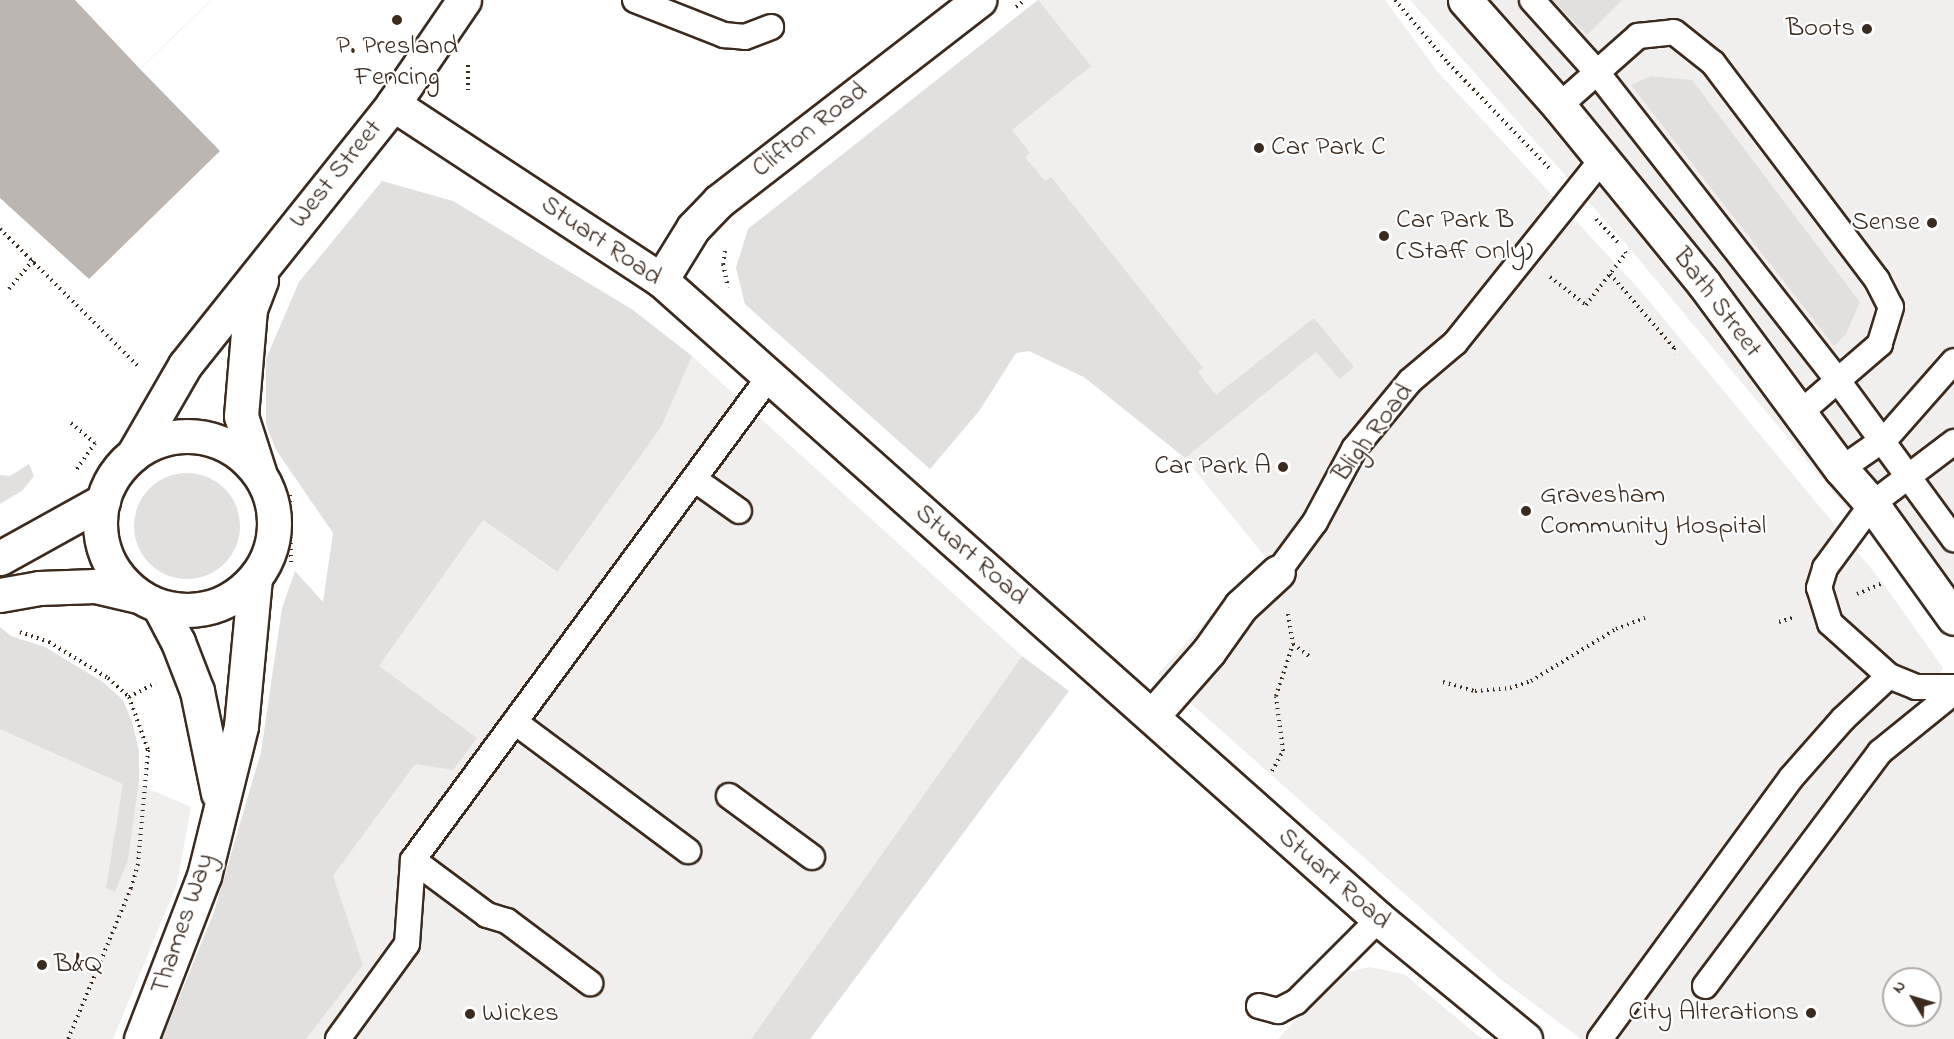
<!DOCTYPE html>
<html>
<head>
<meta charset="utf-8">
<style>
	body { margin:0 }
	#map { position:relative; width:1954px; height:1039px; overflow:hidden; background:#fff; font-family:"Indie Flower",sans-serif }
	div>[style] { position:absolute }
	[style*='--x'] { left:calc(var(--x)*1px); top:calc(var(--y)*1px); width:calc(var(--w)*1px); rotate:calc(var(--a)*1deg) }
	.built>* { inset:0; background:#f1efee }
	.green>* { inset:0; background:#e2e0de }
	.round { border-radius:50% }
	.water>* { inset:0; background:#bcb6b3 }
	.pier>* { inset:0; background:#fff }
	.path>* { height:4px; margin-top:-2px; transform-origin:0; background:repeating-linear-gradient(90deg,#3b2a1e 0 1.5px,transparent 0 6px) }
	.roads { filter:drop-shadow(2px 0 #3b2a1e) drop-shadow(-2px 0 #3b2a1e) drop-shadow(0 2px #3b2a1e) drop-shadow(0 -2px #3b2a1e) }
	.lane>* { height:24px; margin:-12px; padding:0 12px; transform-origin:12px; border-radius:12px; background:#fff }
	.street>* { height:33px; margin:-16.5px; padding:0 16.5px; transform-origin:16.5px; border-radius:16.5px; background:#fff }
	.secondary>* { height:33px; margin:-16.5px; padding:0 16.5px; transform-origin:16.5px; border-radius:16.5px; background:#fff }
	.secondary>.ring { margin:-16.5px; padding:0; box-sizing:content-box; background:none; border:33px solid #fff; border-radius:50% }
	.primary>* { height:33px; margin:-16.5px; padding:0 16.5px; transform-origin:16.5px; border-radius:16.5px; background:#fff }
	.dots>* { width:16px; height:16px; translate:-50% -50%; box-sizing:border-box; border:3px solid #fff; border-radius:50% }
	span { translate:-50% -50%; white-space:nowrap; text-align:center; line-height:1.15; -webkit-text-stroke:4.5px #fff; paint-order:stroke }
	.poi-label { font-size:27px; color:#3b2a1e }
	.right { translate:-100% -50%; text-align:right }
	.left { translate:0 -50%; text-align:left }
	.street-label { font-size:27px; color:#3b2a1e }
	.north { position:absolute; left:1882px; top:967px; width:60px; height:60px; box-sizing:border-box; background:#fff; border:2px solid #b1aaa5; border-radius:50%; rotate:308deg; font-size:16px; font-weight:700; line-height:24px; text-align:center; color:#3b2a1e }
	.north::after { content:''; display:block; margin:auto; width:21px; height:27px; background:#3b2a1e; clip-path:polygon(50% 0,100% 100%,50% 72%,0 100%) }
</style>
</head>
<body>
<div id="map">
	<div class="built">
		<i style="clip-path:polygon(evenodd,1038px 0,1385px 0,1437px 71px,1640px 290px,1883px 583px,1943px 668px,1928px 698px,1954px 679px,1954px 1039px,1581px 1039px,1499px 978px,1158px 674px,1227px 598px,1270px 563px,1185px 458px,1084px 377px,1029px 351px,1015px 353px,979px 411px,930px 469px,745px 304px,736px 268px,748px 229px,1038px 0,1894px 979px,1930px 979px,1930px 1015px,1894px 1015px,1894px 979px)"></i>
		<i style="clip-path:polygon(1410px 0,1954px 0,1954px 637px,1626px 244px)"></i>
		<i style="clip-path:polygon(692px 356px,1022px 656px,751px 1039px,203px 1039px,379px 666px,483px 520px,556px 572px)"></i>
		<i style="clip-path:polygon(0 725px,191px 807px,177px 884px,113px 1039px,0 1039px)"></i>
		<i style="clip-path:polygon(1369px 967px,1404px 974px,1482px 1039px,1278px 1039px,1329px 984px,1349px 972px)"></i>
	</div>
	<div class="green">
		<i style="clip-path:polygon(1038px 0,1091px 66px,1012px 130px,1030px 153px,1025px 157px,1045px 181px,1051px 177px,1203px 368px,1198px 372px,1216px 395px,1314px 318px,1354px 367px,1340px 379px,1316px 352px,1185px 458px,1084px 377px,1029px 351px,1016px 353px,979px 411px,930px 469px,745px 304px,736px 268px,748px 229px)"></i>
		<i style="clip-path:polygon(1552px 0,1622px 0,1587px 35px)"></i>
		<i style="clip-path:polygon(1651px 76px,1692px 80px,1860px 302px,1846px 334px,1834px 346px,1631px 85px)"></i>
		<i style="clip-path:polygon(382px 181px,453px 201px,633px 310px,692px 356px,661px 427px,557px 572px,483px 520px,379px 666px,477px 738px,453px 770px,415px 764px,333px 876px,363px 965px,306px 1039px,162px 1039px,214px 912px,261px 752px,282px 608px,295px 571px,323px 602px,333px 533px,276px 450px,266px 424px,266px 359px,299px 282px)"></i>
		<i style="clip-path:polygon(29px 464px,34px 476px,23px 490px,0 504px,0 475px,10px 476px)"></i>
		<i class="round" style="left:134px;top:473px;width:106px;height:106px"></i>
		<i style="clip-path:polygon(0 627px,11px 636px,45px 647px,103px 682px,123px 700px,132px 721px,139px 751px,139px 780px,128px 860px,115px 892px,106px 888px,123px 784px,0 729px)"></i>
		<i style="clip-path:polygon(1022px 656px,1069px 691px,810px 1039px,751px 1039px)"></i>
	</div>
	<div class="water">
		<i style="clip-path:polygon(0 0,211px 0,140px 69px,220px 151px,89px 279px,0 198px)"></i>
	</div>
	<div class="pier">
		<i style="clip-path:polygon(75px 0,211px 0,140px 69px)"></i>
	</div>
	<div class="path">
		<i style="--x:1395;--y:0;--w:82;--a:49.9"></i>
		<i style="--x:1448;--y:63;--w:147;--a:46.1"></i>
		<i style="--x:1016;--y:7;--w:11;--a:-38"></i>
		<i style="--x:468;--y:65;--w:27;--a:90"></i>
		<i style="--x:1596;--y:219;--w:34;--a:47"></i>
		<i style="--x:0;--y:229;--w:197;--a:44.8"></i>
		<i style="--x:725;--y:251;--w:13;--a:99"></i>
		<i style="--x:723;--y:264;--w:24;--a:78"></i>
		<i style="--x:1610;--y:274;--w:98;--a:49.1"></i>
		<i style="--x:1674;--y:348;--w:6;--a:99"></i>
		<i style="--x:1550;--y:277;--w:46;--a:37.9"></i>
		<i style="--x:1586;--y:305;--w:66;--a:-52.4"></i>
		<i style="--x:1626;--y:253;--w:4;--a:-124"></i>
		<i style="--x:9;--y:289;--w:38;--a:-50"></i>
		<i style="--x:71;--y:423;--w:31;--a:40"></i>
		<i style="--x:95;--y:443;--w:33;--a:125"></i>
		<i style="--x:290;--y:495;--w:67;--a:89.1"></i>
		<i style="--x:1857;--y:594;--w:28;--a:-23"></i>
		<i style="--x:1288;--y:614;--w:30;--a:81"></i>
		<i style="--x:1293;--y:644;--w:20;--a:37"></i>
		<i style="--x:1779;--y:622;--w:16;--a:-18"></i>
		<i style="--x:20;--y:632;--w:31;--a:19"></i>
		<i style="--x:49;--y:642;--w:69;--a:31.4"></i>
		<i style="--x:108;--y:678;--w:28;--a:42"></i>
		<i style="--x:129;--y:697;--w:56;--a:70.3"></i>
		<i style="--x:148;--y:750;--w:114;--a:95"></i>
		<i style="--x:138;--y:864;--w:25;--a:106"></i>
		<i style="--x:131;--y:888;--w:164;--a:112.6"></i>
		<i style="--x:1443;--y:682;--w:33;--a:16"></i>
		<i style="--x:1475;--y:691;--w:35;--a:-5"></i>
		<i style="--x:1510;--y:688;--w:22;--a:-18"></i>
		<i style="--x:1531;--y:681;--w:100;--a:-31.5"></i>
		<i style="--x:1616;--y:629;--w:31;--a:-21"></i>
		<i style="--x:129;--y:697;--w:30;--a:-28"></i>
		<i style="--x:1272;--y:771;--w:23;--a:-61"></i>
		<i style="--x:1283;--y:751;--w:55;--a:-97.3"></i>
		<i style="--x:1276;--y:696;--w:55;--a:-71.9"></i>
	</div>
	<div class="roads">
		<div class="lane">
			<i style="--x:635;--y:0;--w:96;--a:21.5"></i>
			<i style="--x:724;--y:35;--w:21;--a:5"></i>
			<i style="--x:745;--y:37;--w:28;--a:-21"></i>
			<i style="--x:1532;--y:0;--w:96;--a:48"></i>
			<i style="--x:1596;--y:71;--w:395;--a:52"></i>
			<i style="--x:1839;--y:382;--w:195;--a:53.8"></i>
			<i style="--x:1559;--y:106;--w:106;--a:-41.5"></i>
			<i style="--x:1638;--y:36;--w:36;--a:-6"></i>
			<i style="--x:1674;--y:32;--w:50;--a:38.5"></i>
			<i style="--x:1713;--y:63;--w:272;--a:52.9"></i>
			<i style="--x:1877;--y:280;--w:30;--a:63"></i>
			<i style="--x:1891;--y:307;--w:39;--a:107"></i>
			<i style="--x:1880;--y:344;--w:106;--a:139.2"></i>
			<i style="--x:1841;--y:469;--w:56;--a:-34.8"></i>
			<i style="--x:1887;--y:437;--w:101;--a:-48.6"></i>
			<i style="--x:694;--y:479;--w:55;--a:35.4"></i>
			<i style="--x:1278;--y:572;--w:62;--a:-53.5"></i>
			<i style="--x:1315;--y:522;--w:83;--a:-61.9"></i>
			<i style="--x:1354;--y:449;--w:88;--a:-50.5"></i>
			<i style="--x:1410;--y:381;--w:59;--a:-40.2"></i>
			<i style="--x:1455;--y:343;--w:237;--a:-51.3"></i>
			<i style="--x:1889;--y:676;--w:79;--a:-138.1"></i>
			<i style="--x:1830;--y:623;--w:37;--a:-107"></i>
			<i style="--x:1819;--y:588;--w:21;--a:-73"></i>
			<i style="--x:1825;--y:568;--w:79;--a:-53.7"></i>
			<i style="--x:1872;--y:504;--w:103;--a:-37.1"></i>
			<i style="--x:515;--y:722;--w:216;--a:36.7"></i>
			<i style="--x:729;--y:796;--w:103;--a:36.3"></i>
			<i style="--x:413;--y:860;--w:92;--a:36.6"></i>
			<i style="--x:487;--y:915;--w:21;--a:17"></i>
			<i style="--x:507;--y:921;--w:104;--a:36.8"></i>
			<i style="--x:1705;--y:986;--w:292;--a:-53.2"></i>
			<i style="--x:1880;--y:752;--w:95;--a:-39"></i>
			<i style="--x:1259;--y:1006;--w:20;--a:15"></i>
			<i style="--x:1278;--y:1011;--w:20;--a:-27"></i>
			<i style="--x:1296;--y:1002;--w:117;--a:-45"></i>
			<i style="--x:338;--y:1039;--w:117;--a:-54"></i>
			<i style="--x:407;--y:944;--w:84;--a:-85.9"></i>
			<i style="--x:413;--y:860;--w:600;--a:-53.61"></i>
			<i style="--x:1600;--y:1039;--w:323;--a:-53.8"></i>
			<i style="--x:1791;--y:778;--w:79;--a:-48.6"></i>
			<i style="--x:1843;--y:719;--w:63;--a:-43.1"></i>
			<i style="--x:1889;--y:676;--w:29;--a:22"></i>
			<i style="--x:1916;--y:687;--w:38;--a:0"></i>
		</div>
		<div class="street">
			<i style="--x:661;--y:280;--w:61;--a:-58.4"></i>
			<i style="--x:693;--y:228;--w:37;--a:-46"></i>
			<i style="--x:719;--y:201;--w:329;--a:-37.7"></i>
			<i style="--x:0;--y:558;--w:118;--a:-29"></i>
			<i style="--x:0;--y:595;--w:40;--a:-10"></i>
			<i style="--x:39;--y:588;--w:56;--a:-2"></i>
			<i style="--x:95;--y:586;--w:44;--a:13.1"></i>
			<i style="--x:1153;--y:715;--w:85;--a:-48.8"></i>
			<i style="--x:1209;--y:651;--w:55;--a:-54.6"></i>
			<i style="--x:1241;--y:606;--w:50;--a:-42.6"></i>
		</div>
		<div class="secondary">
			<i style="--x:393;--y:104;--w:321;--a:33.3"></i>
			<i style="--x:661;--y:280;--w:961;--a:41.67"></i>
			<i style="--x:1379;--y:919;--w:189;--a:39.4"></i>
			<i class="ring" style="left:100px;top:436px;width:141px;height:141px"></i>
			<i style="--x:133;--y:455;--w:104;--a:-60"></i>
			<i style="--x:185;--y:365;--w:334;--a:-51.4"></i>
			<i style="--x:393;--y:104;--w:126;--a:-55.7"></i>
			<i style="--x:259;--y:472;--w:59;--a:-107.8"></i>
			<i style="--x:241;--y:416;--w:107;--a:-85.2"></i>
			<i style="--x:250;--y:309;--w:31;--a:-69"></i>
			<i style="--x:159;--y:606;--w:41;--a:62.2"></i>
			<i style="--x:178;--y:642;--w:53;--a:68.8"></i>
			<i style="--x:197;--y:691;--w:104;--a:78.4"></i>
			<i style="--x:141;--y:1039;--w:175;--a:-68.9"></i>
			<i style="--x:204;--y:876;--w:154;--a:-76.1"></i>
			<i style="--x:241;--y:726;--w:149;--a:-84.6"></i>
		</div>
		<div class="primary">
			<i style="--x:1465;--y:0;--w:142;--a:48.4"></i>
			<i style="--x:1559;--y:106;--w:230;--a:50.8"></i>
			<i style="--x:1704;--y:284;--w:230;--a:53.5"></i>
			<i style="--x:1841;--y:469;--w:47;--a:48.5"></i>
			<i style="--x:1872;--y:504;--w:140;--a:54.3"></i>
		</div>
	</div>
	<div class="dots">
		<i style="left:397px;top:20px;background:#3b2a1e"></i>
		<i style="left:1867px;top:29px;background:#3b2a1e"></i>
		<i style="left:1259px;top:148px;background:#3b2a1e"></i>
		<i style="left:1932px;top:223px;background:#3b2a1e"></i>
		<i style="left:1384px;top:236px;background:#3b2a1e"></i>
		<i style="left:1283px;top:467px;background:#3b2a1e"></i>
		<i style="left:1526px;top:511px;background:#3b2a1e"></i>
		<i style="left:42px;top:965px;background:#3b2a1e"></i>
		<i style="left:1811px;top:1013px;background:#3b2a1e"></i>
		<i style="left:470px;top:1014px;background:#3b2a1e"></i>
	</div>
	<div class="poi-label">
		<span class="right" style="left:1855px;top:29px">Boots</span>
		<span style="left:397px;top:62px">P. Presland<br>Fencing</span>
		<span class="left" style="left:1271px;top:148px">Car Park C</span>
		<span class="left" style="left:1396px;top:236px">Car Park B<br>(Staff Only)</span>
		<span class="right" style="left:1920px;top:223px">Sense</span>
		<span class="right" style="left:1271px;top:467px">Car Park A</span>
		<span class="left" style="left:1540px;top:511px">Gravesham<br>Community Hospital</span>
		<span class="left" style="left:54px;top:965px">B&amp;Q</span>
		<span class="right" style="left:1799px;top:1013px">City Alterations</span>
		<span class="left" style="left:482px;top:1014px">Wickes</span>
	</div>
	<div class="street-label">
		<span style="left:810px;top:130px;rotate:-38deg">Clifton Road</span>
		<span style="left:336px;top:174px;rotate:-51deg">West Street</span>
		<span style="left:601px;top:241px;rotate:34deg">Stuart Road</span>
		<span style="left:1717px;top:303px;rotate:53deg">Bath Street</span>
		<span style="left:1373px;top:433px;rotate:-53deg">Bligh Road</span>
		<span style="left:971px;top:555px;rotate:41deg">Stuart Road</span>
		<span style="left:1334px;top:879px;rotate:41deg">Stuart Road</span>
		<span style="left:183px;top:924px;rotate:-71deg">Thames Way</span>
	</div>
	<div class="north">N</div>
</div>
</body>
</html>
